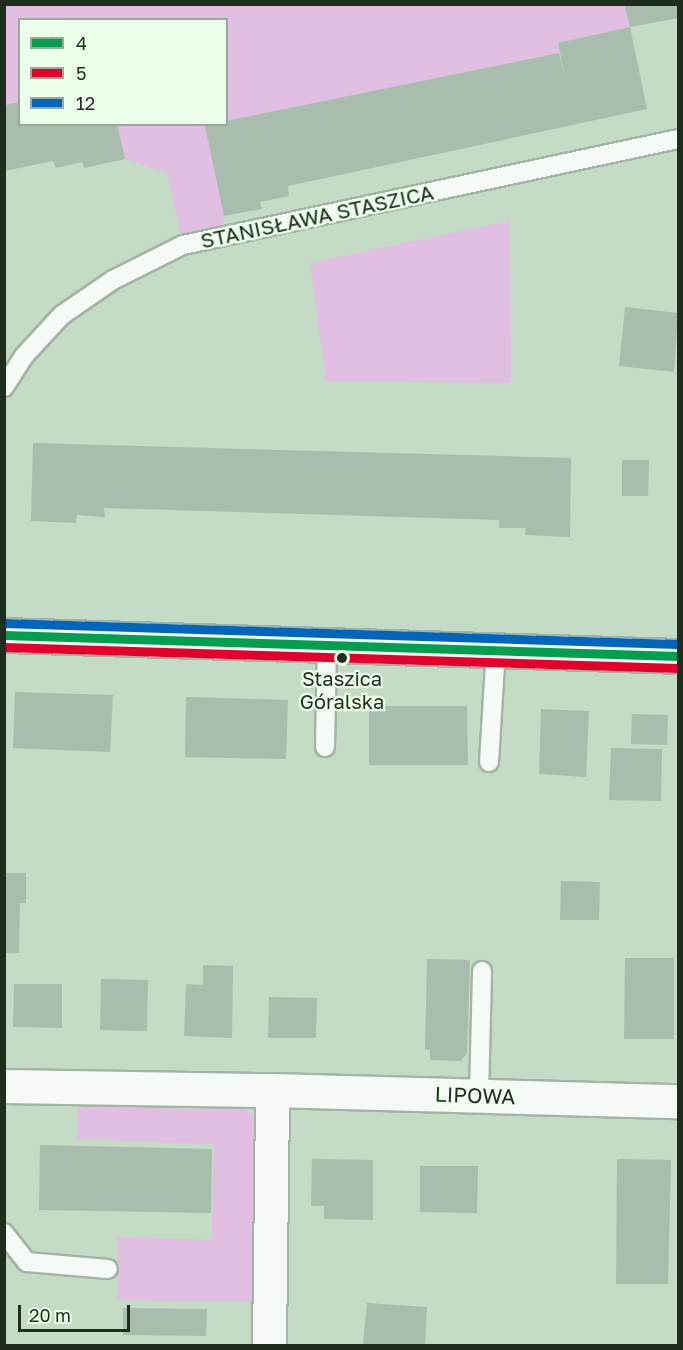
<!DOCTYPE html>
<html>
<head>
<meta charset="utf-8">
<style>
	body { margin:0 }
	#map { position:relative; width:683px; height:1350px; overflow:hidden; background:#c4dbc5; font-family:"Golos Text",sans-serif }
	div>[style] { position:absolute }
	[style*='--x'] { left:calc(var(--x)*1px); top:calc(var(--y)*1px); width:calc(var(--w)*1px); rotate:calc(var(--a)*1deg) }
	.green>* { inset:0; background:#e0bfe2 }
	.building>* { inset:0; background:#a8bdae }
	.roads { filter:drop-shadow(2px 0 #a2b4a3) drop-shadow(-2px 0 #a2b4a3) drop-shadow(0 2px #a2b4a3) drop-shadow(0 -2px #a2b4a3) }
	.service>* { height:18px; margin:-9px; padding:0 9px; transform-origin:9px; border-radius:9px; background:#f6faf6 }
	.minor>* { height:33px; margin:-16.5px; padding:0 16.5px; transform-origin:16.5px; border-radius:16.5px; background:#f6faf6 }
	.bus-1>* { height:9px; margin:-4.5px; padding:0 4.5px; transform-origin:4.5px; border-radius:4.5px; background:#02a04e }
	.bus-2>* { height:9px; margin:-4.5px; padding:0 4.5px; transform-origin:4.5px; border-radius:4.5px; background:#e4002b }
	.bus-3>* { height:9px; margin:-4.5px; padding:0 4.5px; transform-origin:4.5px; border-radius:4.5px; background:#0065bd }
	.dots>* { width:16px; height:16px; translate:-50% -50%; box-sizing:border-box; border:3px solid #ebffea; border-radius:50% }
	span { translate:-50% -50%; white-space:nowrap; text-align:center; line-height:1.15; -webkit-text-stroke:4.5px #ebffea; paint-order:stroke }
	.bus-label { font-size:20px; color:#1e2d1e }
	.street-label { font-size:21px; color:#1e2d1e }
	.frame { position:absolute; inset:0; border:6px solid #1e2d1e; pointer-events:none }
	.legend { position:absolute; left:18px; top:18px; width:210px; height:108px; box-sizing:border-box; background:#ebffea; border:2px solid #99ab98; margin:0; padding:8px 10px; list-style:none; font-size:18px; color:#1e2d1e }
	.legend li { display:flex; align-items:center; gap:12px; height:30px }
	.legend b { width:30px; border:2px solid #99ab98 }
	.scale { position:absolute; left:18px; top:1305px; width:112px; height:27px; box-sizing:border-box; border:3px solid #1e2d1e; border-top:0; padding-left:8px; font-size:18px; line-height:21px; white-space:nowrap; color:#1e2d1e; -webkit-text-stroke:4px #ebffea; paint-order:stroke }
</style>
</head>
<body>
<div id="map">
	<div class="green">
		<i style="clip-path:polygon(624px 4px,630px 27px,558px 43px,559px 53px,227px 121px,226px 20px,20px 20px,19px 102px,5px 105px,4px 5px)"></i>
		<i style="clip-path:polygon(117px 125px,211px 125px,205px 126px,224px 216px,220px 237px,183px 245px,167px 173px,125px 159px)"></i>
		<i style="clip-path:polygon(510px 221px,511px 383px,326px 381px,310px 263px)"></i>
		<i style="clip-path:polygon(78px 1107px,246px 1110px,262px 1121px,258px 1302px,117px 1300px,118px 1237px,211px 1240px,211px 1263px,214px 1144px,77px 1139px)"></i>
	</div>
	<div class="building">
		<i style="clip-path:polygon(624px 4px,678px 4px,678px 18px,630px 27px)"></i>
		<i style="clip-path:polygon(630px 27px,647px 109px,288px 186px,289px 196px,260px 202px,262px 209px,224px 216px,205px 126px,226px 124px,226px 121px,559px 53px,565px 77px,558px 43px)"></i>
		<i style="clip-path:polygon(20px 102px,20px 124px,117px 124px,125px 159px,84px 168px,82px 162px,56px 168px,53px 161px,4px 171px,4px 105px)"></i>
		<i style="clip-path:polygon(625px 307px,678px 313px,674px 372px,619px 366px)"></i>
		<i style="clip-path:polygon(33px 443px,571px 458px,570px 537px,525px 535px,526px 528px,499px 528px,499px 520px,104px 508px,105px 517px,77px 515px,76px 523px,31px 521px)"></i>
		<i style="clip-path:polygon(622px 460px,649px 460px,648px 496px,622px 496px)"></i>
		<i style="clip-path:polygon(15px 692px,113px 695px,110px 752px,13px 748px)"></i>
		<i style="clip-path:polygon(186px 697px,288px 700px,286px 759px,185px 757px)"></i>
		<i style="clip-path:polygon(369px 706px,467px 706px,468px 765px,369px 765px)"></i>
		<i style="clip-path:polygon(541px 709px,589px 711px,586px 777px,539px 774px)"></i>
		<i style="clip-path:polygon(632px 714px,668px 715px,667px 745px,631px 744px)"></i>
		<i style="clip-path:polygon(611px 748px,662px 749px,661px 801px,609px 800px)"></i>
		<i style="clip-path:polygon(4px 873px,26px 873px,26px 903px,20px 903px,19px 953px,4px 953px)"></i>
		<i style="clip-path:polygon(561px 881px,600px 882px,599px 920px,560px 920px)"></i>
		<i style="clip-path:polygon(625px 958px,674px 958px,674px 1039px,624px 1039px)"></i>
		<i style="clip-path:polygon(427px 959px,470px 960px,467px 1053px,461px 1061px,430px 1060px,430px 1050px,425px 1049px)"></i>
		<i style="clip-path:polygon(203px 965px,233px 966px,232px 1038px,184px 1036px,186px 984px,203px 985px)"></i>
		<i style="clip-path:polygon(101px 979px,148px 980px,147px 1031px,100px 1030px)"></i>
		<i style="clip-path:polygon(14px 984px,62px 984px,62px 1028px,13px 1027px)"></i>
		<i style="clip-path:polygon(269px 997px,317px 998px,316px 1038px,268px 1038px)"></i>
		<i style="clip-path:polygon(40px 1145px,212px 1149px,211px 1213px,39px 1210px)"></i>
		<i style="clip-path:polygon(312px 1159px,373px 1160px,373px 1220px,324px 1219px,324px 1206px,311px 1206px)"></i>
		<i style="clip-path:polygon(617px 1159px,671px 1160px,668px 1284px,616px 1284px)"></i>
		<i style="clip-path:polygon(420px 1166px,478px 1166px,477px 1213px,420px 1212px)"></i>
		<i style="clip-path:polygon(367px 1303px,427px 1307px,425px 1346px,363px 1346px)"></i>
		<i style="clip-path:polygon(123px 1308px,207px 1309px,206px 1336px,123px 1335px)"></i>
	</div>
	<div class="roads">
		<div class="service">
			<i style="--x:4;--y:387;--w:37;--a:-57"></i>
			<i style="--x:24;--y:356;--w:56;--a:-47.2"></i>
			<i style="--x:62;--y:315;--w:62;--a:-34.5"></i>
			<i style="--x:113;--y:280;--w:78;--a:-26.6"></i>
			<i style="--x:183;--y:245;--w:506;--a:-12.09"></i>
			<i style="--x:325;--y:747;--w:104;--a:-88.9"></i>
			<i style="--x:489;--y:762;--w:113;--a:-86.5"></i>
			<i style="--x:479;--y:1096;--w:125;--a:-88.6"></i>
			<i style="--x:4;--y:1233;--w:37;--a:52"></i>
			<i style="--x:27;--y:1262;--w:81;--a:4.9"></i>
		</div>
		<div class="minor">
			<i style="--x:4;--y:635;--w:674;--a:1.78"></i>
			<i style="--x:4;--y:1086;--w:268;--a:0.9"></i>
			<i style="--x:272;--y:1090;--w:406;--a:1.6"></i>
			<i style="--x:269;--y:1346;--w:256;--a:-89.3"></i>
		</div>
	</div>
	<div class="bus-1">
		<i style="--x:4;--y:635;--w:674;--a:1.78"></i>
	</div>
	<div class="bus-2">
		<i style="--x:4;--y:647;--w:674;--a:1.78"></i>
	</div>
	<div class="bus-3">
		<i style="--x:4;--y:623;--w:674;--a:1.78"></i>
	</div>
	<div class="dots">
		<i style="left:342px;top:658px;background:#1e2d1e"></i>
	</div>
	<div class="bus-label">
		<span style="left:342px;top:690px">Staszica<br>Góralska</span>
	</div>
	<div class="street-label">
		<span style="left:317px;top:216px;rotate:-12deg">STANISŁAWA STASZICA</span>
		<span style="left:475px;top:1095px;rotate:2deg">LIPOWA</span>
	</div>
	<div class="frame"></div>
	<ul class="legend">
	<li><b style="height:8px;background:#02a04e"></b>4</li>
	<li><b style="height:8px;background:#e4002b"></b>5</li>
	<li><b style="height:8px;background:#0065bd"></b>12</li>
	</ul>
	<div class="scale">20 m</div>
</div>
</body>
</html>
